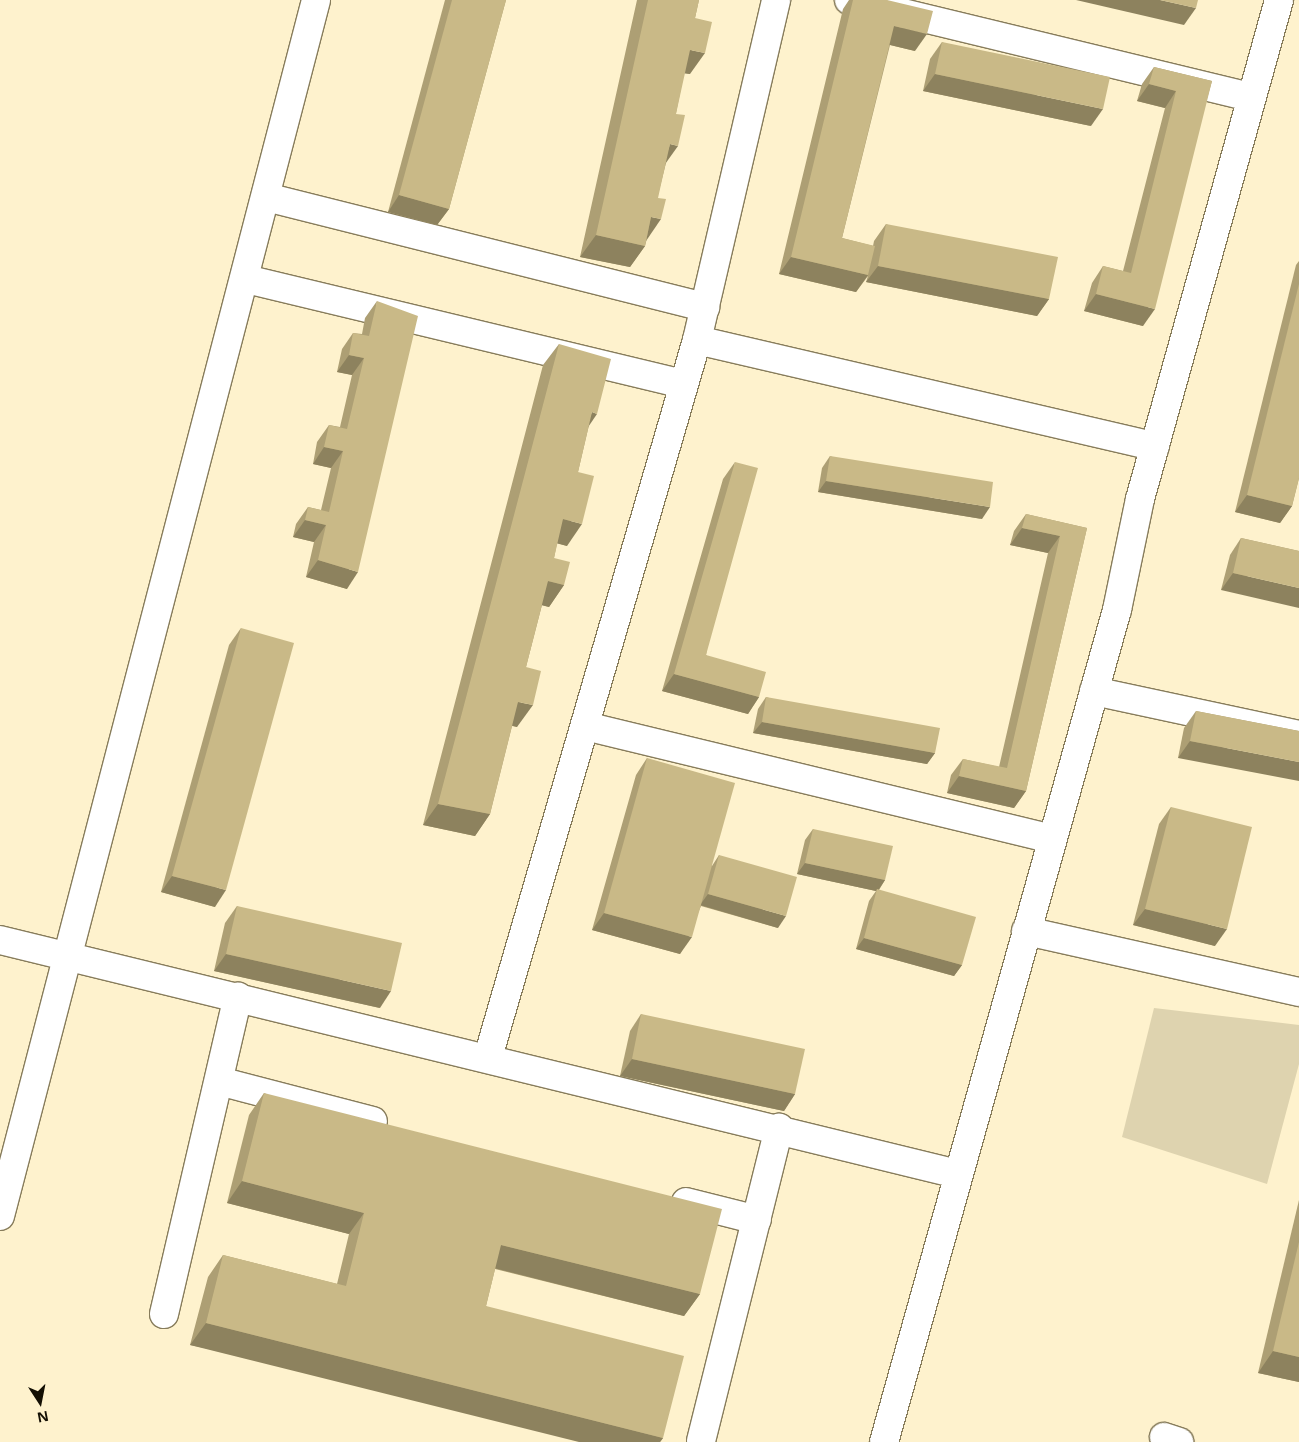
<!DOCTYPE html>
<html>
<head>
<meta charset="utf-8">
<style>
	body { margin:0 }
	#map { position:relative; width:1299px; height:1442px; overflow:hidden; background:#fef2cd; font-family:"Open Sans",sans-serif }
	div>[style] { position:absolute }
	[style*='--x'] { left:calc(var(--x)*1px); top:calc(var(--y)*1px); width:calc(var(--w)*1px); rotate:calc(var(--a)*1deg) }
	.green>* { inset:0; background:#ded3af }
	.roads { filter:drop-shadow(1px 0 #877c5b) drop-shadow(-1px 0 #877c5b) drop-shadow(0 1px #877c5b) drop-shadow(0 -1px #877c5b) }
	.minor>* { height:28px; margin:-14px; padding:0 14px; transform-origin:14px; border-radius:14px; background:#fff }
	.wall>* { inset:0; background:#ad9f74 }
	.shaded-wall>* { inset:0; background:#8d825e }
	.building>* { inset:0; background:#c9b987 }
	span { translate:-50% -50%; white-space:nowrap; text-align:center; line-height:1.15; -webkit-text-stroke:4px #fef2cd; paint-order:stroke }
	.north { position:absolute; left:15px; top:1377px; width:50px; height:50px; -webkit-text-stroke:4px #fef2cd; paint-order:stroke; rotate:169deg; font-size:14px; font-weight:700; line-height:20px; text-align:center; color:#141004 }
	.north::after { content:''; display:block; margin:auto; width:18px; height:22px; background:#141004; clip-path:polygon(50% 0,100% 100%,50% 72%,0 100%) }
</style>
</head>
<body>
<div id="map">
	<div class="green">
		<i style="clip-path:polygon(1154px 1008px,1299px 1025px,1299px 1064px,1267px 1184px,1122px 1137px)"></i>
	</div>
	<div class="roads">
		<div class="minor">
			<i style="--x:849;--y:0;--w:414;--a:13.6"></i>
			<i style="--x:266;--y:197;--w:453;--a:14.1"></i>
			<i style="--x:246;--y:279;--w:450;--a:13.5"></i>
			<i style="--x:697;--y:340;--w:470;--a:13.1"></i>
			<i style="--x:1094;--y:691;--w:210;--a:12.1"></i>
			<i style="--x:585;--y:726;--w:480;--a:13.6"></i>
			<i style="--x:1026;--y:931;--w:280;--a:12.6"></i>
			<i style="--x:0;--y:940;--w:985;--a:13.74"></i>
			<i style="--x:488;--y:1057;--w:747;--a:-73.75"></i>
			<i style="--x:697;--y:340;--w:349;--a:-76.9"></i>
			<i style="--x:219;--y:1081;--w:159;--a:14.6"></i>
			<i style="--x:686;--y:1202;--w:73;--a:14.2"></i>
			<i style="--x:0;--y:1216;--w:1256;--a:-75.43"></i>
			<i style="--x:164;--y:1314;--w:326;--a:-76.9"></i>
			<i style="--x:1164;--y:1437;--w:16;--a:18"></i>
			<i style="--x:701;--y:1441;--w:323;--a:-76"></i>
			<i style="--x:884;--y:1442;--w:864;--a:-74.36"></i>
			<i style="--x:1117;--y:610;--w:113;--a:-78.3"></i>
			<i style="--x:1140;--y:499;--w:518;--a:-74.43"></i>
		</div>
	</div>
	<div class="wall">
		<i style="clip-path:polygon(445px 0,506px 0,449px 209px,437px 225px,388px 212px)"></i>
		<i style="clip-path:polygon(637px 0,699px 0,695px 18px,690px 74px,684px 73px,666px 163px,645px 246px,630px 267px,580px 257px)"></i>
		<i style="clip-path:polygon(849px 0,887px 0,915px 51px,890px 45px,842px 238px,873px 246px,874px 241px,886px 224px,1049px 299px,1037px 316px,866px 282px,868px 276px,856px 292px,779px 274px,843px 9px)"></i>
		<i style="clip-path:polygon(942px 42px,1091px 126px,923px 91px,930px 59px)"></i>
		<i style="clip-path:polygon(1154px 67px,1212px 81px,1143px 326px,1084px 311px,1092px 283px,1103px 266px,1123px 271px,1165px 108px,1137px 101px,1142px 84px)"></i>
		<i style="clip-path:polygon(1299px 261px,1299px 478px,1292px 506px,1280px 523px,1235px 512px,1296px 265px)"></i>
		<i style="clip-path:polygon(377px 301px,347px 589px,306px 577px,314px 542px,293px 537px,296px 524px,308px 507px,321px 510px,331px 468px,313px 464px,317px 442px,329px 425px,340px 427px,352px 375px,337px 372px,342px 349px,353px 333px,362px 334px,365px 318px)"></i>
		<i style="clip-path:polygon(559px 344px,589px 425px,578px 472px,567px 546px,557px 543px,554px 558px,564px 585px,549px 607px,542px 605px,526px 667px,517px 727px,512px 726px,490px 814px,475px 836px,423px 825px,543px 365px)"></i>
		<i style="clip-path:polygon(830px 456px,982px 519px,818px 492px,822px 468px)"></i>
		<i style="clip-path:polygon(735px 462px,706px 655px,759px 697px,748px 714px,662px 691px,723px 479px)"></i>
		<i style="clip-path:polygon(1026px 514px,1087px 528px,1026px 791px,1014px 808px,947px 793px,951px 775px,963px 759px,999px 767px,1048px 553px,1010px 545px,1014px 531px)"></i>
		<i style="clip-path:polygon(1241px 538px,1299px 551px,1221px 590px,1230px 555px)"></i>
		<i style="clip-path:polygon(241px 628px,215px 907px,161px 892px,229px 645px)"></i>
		<i style="clip-path:polygon(766px 697px,935px 753px,927px 764px,753px 733px,758px 709px)"></i>
		<i style="clip-path:polygon(1196px 711px,1299px 731px,1178px 758px,1184px 728px)"></i>
		<i style="clip-path:polygon(647px 758px,712px 866px,719px 855px,778px 928px,701px 906px,680px 954px,592px 930px,636px 775px)"></i>
		<i style="clip-path:polygon(1171px 807px,1215px 946px,1133px 925px,1159px 824px)"></i>
		<i style="clip-path:polygon(813px 829px,885px 880px,879px 890px,962px 965px,954px 976px,856px 949px,869px 901px,876px 891px,797px 874px,805px 840px)"></i>
		<i style="clip-path:polygon(237px 906px,380px 1008px,214px 971px,225px 923px)"></i>
		<i style="clip-path:polygon(641px 1014px,795px 1094px,784px 1111px,620px 1076px,630px 1031px)"></i>
		<i style="clip-path:polygon(264px 1093px,700px 1294px,684px 1316px,495px 1269px,486px 1306px,663px 1438px,660px 1442px,190px 1345px,208px 1277px,223px 1255px,337px 1284px,349px 1234px,227px 1203px,249px 1115px)"></i>
		<i style="clip-path:polygon(1299px 1200px,1299px 1382px,1258px 1373px)"></i>
	</div>
	<div class="shaded-wall">
		<i style="clip-path:polygon(1076px 0,1160px 0,1196px 8px,1184px 25px)"></i>
		<i style="clip-path:polygon(894px 26px,927px 34px,915px 51px,882px 43px)"></i>
		<i style="clip-path:polygon(690px 50px,705px 53px,690px 74px,674px 72px)"></i>
		<i style="clip-path:polygon(935px 74px,1103px 109px,1091px 126px,923px 91px)"></i>
		<i style="clip-path:polygon(1149px 84px,1176px 91px,1165px 108px,1137px 101px)"></i>
		<i style="clip-path:polygon(670px 144px,678px 146px,663px 167px)"></i>
		<i style="clip-path:polygon(399px 195px,449px 209px,437px 225px,388px 212px)"></i>
		<i style="clip-path:polygon(651px 217px,661px 219px,646px 241px)"></i>
		<i style="clip-path:polygon(596px 235px,645px 246px,630px 267px,580px 257px)"></i>
		<i style="clip-path:polygon(791px 257px,868px 275px,856px 292px,779px 274px)"></i>
		<i style="clip-path:polygon(878px 266px,1049px 299px,1037px 316px,866px 282px)"></i>
		<i style="clip-path:polygon(1096px 294px,1155px 309px,1143px 326px,1084px 311px)"></i>
		<i style="clip-path:polygon(349px 355px,364px 358px,352px 375px,337px 372px)"></i>
		<i style="clip-path:polygon(592px 412px,597px 414px,582px 436px)"></i>
		<i style="clip-path:polygon(324px 447px,343px 451px,331px 468px,313px 464px)"></i>
		<i style="clip-path:polygon(826px 481px,990px 507px,982px 519px,818px 492px)"></i>
		<i style="clip-path:polygon(1247px 495px,1292px 506px,1280px 523px,1235px 512px)"></i>
		<i style="clip-path:polygon(563px 519px,582px 524px,567px 546px,548px 541px)"></i>
		<i style="clip-path:polygon(305px 520px,326px 525px,314px 542px,293px 537px)"></i>
		<i style="clip-path:polygon(1022px 528px,1060px 536px,1048px 553px,1010px 545px)"></i>
		<i style="clip-path:polygon(318px 560px,358px 572px,347px 589px,306px 577px)"></i>
		<i style="clip-path:polygon(1233px 573px,1299px 588px,1299px 608px,1221px 590px)"></i>
		<i style="clip-path:polygon(548px 581px,564px 585px,549px 607px,533px 603px)"></i>
		<i style="clip-path:polygon(674px 674px,759px 697px,748px 714px,662px 691px)"></i>
		<i style="clip-path:polygon(518px 702px,533px 705px,517px 727px,503px 723px)"></i>
		<i style="clip-path:polygon(762px 722px,935px 753px,927px 764px,753px 733px)"></i>
		<i style="clip-path:polygon(1190px 741px,1299px 762px,1299px 781px,1178px 758px)"></i>
		<i style="clip-path:polygon(959px 776px,1026px 791px,1014px 808px,947px 793px)"></i>
		<i style="clip-path:polygon(438px 804px,490px 814px,475px 836px,423px 825px)"></i>
		<i style="clip-path:polygon(805px 863px,885px 880px,877px 892px,877px 889px,876px 891px,797px 874px)"></i>
		<i style="clip-path:polygon(172px 876px,226px 890px,215px 907px,161px 892px)"></i>
		<i style="clip-path:polygon(708px 894px,786px 916px,778px 928px,700px 905px)"></i>
		<i style="clip-path:polygon(1145px 909px,1227px 929px,1215px 946px,1133px 925px)"></i>
		<i style="clip-path:polygon(604px 913px,692px 937px,680px 954px,592px 930px)"></i>
		<i style="clip-path:polygon(864px 938px,962px 965px,954px 976px,856px 949px)"></i>
		<i style="clip-path:polygon(226px 954px,391px 991px,380px 1008px,214px 971px)"></i>
		<i style="clip-path:polygon(632px 1059px,795px 1094px,784px 1111px,620px 1076px)"></i>
		<i style="clip-path:polygon(242px 1181px,364px 1213px,349px 1234px,227px 1203px)"></i>
		<i style="clip-path:polygon(501px 1245px,700px 1294px,684px 1316px,486px 1266px)"></i>
		<i style="clip-path:polygon(206px 1323px,663px 1438px,660px 1442px,579px 1442px,190px 1345px)"></i>
		<i style="clip-path:polygon(1273px 1351px,1299px 1357px,1299px 1382px,1258px 1373px)"></i>
	</div>
	<div class="building">
		<i style="clip-path:polygon(452px 0,506px 0,449px 209px,399px 195px)"></i>
		<i style="clip-path:polygon(648px 0,699px 0,695px 18px,712px 22px,705px 53px,690px 50px,676px 114px,685px 115px,678px 146px,670px 144px,658px 198px,666px 199px,661px 219px,651px 217px,645px 246px,596px 235px)"></i>
		<i style="clip-path:polygon(853px 0,887px 0,933px 11px,927px 34px,894px 26px,842px 238px,875px 246px,868px 275px,791px 257px)"></i>
		<i style="clip-path:polygon(1160px 0,1198px 0,1196px 8px)"></i>
		<i style="clip-path:polygon(942px 42px,1110px 77px,1103px 109px,935px 74px)"></i>
		<i style="clip-path:polygon(1154px 67px,1212px 81px,1155px 309px,1096px 294px,1103px 266px,1131px 273px,1176px 91px,1149px 84px)"></i>
		<i style="clip-path:polygon(886px 224px,1058px 257px,1049px 299px,878px 266px)"></i>
		<i style="clip-path:polygon(1299px 284px,1299px 478px,1292px 506px,1247px 495px)"></i>
		<i style="clip-path:polygon(377px 301px,418px 316px,358px 572px,318px 560px,326px 525px,305px 520px,308px 507px,329px 512px,343px 451px,324px 447px,329px 425px,347px 429px,364px 358px,349px 355px,353px 333px,369px 336px)"></i>
		<i style="clip-path:polygon(559px 344px,611px 359px,597px 414px,592px 412px,578px 472px,594px 476px,582px 524px,563px 519px,554px 558px,570px 562px,564px 585px,548px 581px,526px 667px,541px 671px,533px 705px,518px 702px,490px 814px,438px 804px)"></i>
		<i style="clip-path:polygon(830px 456px,993px 482px,990px 507px,826px 481px)"></i>
		<i style="clip-path:polygon(735px 462px,758px 468px,706px 655px,766px 672px,759px 697px,674px 674px)"></i>
		<i style="clip-path:polygon(1026px 514px,1087px 528px,1026px 791px,959px 776px,963px 759px,1007px 768px,1060px 536px,1022px 528px)"></i>
		<i style="clip-path:polygon(1241px 538px,1299px 551px,1299px 588px,1233px 573px)"></i>
		<i style="clip-path:polygon(241px 628px,294px 643px,226px 890px,172px 876px)"></i>
		<i style="clip-path:polygon(766px 697px,940px 728px,935px 753px,762px 722px)"></i>
		<i style="clip-path:polygon(1196px 711px,1299px 731px,1299px 762px,1190px 741px)"></i>
		<i style="clip-path:polygon(647px 758px,735px 783px,692px 937px,604px 913px)"></i>
		<i style="clip-path:polygon(1171px 807px,1252px 827px,1227px 929px,1145px 909px)"></i>
		<i style="clip-path:polygon(813px 829px,893px 846px,885px 880px,805px 863px)"></i>
		<i style="clip-path:polygon(719px 855px,797px 877px,786px 916px,708px 894px)"></i>
		<i style="clip-path:polygon(877px 889px,976px 917px,962px 965px,864px 938px)"></i>
		<i style="clip-path:polygon(237px 906px,402px 943px,391px 991px,226px 954px)"></i>
		<i style="clip-path:polygon(641px 1014px,805px 1049px,795px 1094px,632px 1059px)"></i>
		<i style="clip-path:polygon(264px 1093px,722px 1209px,700px 1294px,501px 1245px,486px 1306px,684px 1356px,663px 1438px,206px 1323px,223px 1255px,346px 1286px,364px 1213px,242px 1181px)"></i>
		<i style="clip-path:polygon(1299px 1242px,1299px 1357px,1273px 1351px)"></i>
	</div>
	<div class="north">N</div>
</div>
</body>
</html>
